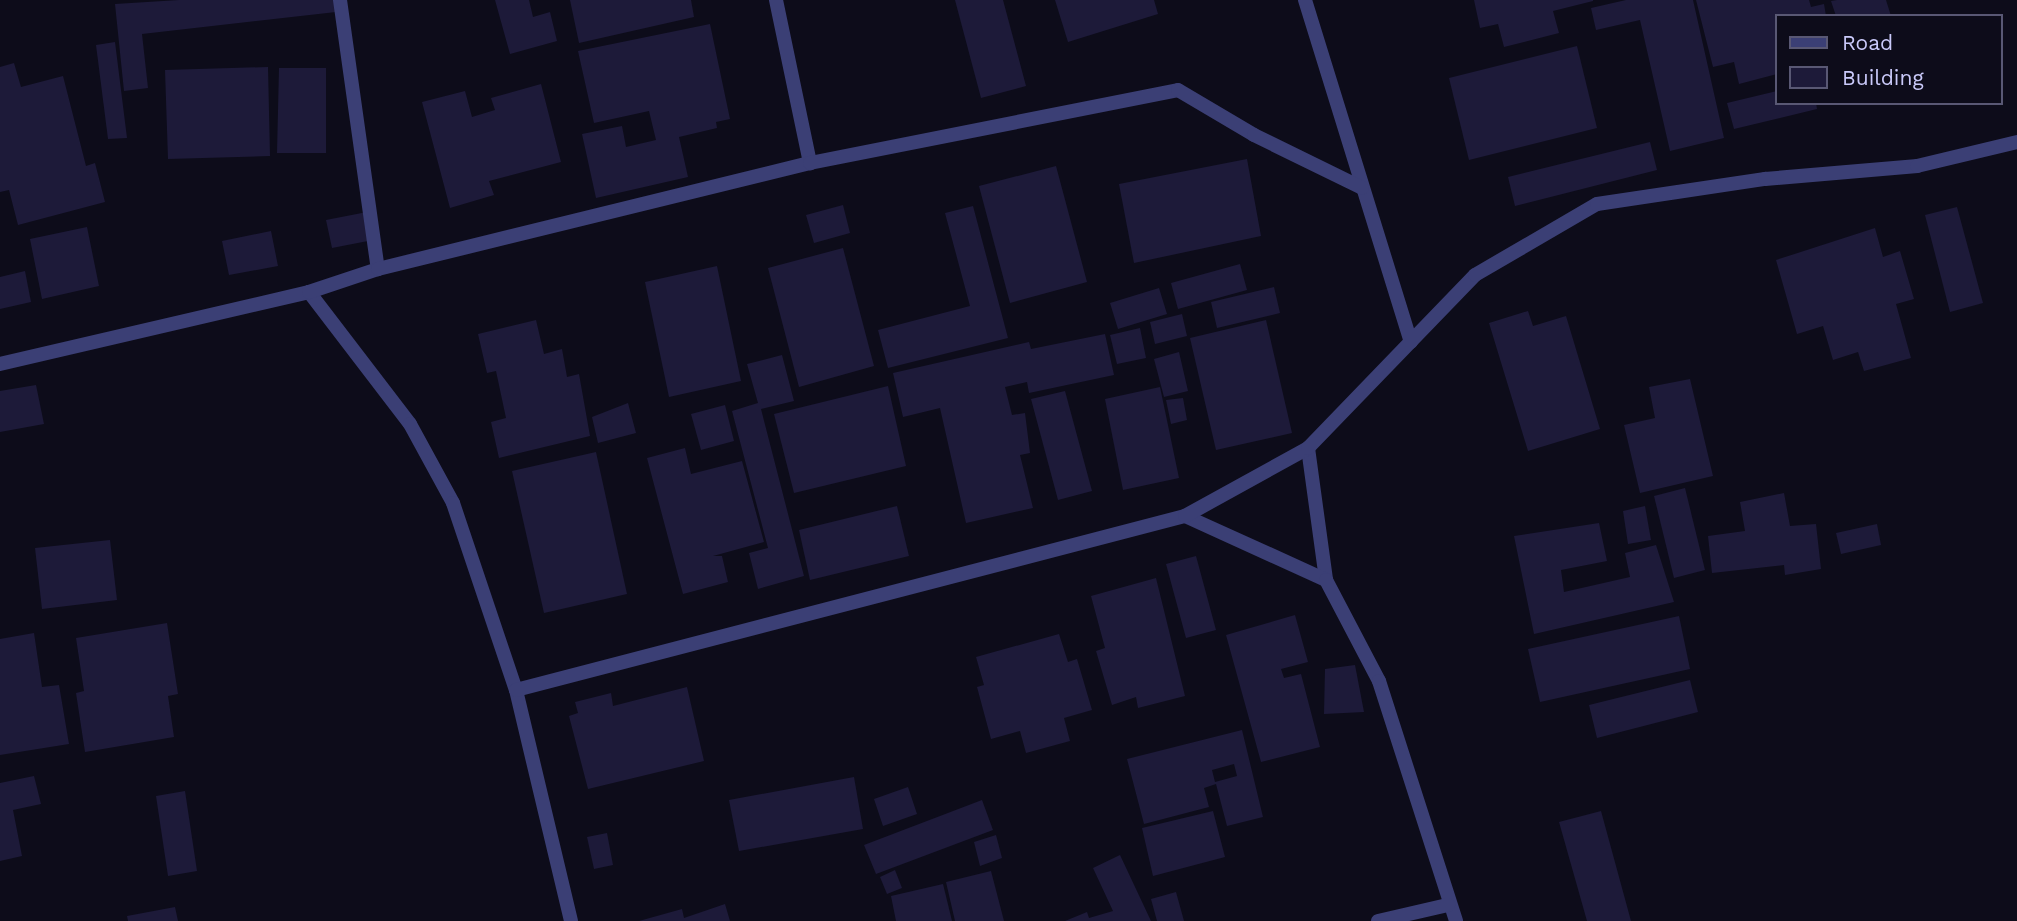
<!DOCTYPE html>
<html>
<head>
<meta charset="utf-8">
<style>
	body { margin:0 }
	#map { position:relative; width:2017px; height:921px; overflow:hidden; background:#0d0c1a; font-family:"Work Sans",sans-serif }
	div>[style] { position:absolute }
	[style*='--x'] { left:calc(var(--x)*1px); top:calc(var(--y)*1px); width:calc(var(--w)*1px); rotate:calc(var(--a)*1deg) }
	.building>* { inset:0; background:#1d1a39 }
	.street>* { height:14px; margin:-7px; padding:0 7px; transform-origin:7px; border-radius:7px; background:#3b3f75 }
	span { translate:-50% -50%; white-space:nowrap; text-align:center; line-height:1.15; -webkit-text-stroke:7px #0d0c1a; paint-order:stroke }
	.legend { position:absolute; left:1775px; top:14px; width:228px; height:91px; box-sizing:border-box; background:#0d0c1a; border:2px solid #595874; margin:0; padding:9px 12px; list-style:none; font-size:21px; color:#cacafa }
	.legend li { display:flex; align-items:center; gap:14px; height:35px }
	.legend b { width:35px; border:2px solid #595874 }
</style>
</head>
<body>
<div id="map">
	<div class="building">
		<i style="clip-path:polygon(179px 0,335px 0,336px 12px,142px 34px,148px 88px,124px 91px,115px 4px)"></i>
		<i style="clip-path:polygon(495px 0,529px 0,533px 17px,550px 12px,557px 41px,510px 54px)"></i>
		<i style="clip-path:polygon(570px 0,691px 0,694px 17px,579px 43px)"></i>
		<i style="clip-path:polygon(955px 0,1003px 0,1026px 86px,981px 98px)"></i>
		<i style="clip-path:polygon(1055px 0,1154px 0,1158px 14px,1068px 42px)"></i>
		<i style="clip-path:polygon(1474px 0,1593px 0,1593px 1px,1553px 11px,1559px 33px,1504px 47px,1498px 24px,1480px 28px)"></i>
		<i style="clip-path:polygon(1626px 0,1693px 0,1724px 138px,1670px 151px,1640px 20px,1596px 30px,1591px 8px)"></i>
		<i style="clip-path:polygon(1696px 0,1809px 0,1811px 7px,1824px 4px,1826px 16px,1777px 16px,1777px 74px,1739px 84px,1734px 62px,1713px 67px)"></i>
		<i style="clip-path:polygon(1837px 0,1886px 0,1891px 16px,1836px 16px,1831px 1px)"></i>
		<i style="clip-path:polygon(710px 24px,730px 119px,716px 122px,717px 128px,679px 137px,688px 177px,596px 198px,582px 134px,622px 126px,626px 147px,656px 140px,649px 111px,594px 123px,578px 51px)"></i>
		<i style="clip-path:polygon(115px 42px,127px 138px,108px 139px,96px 45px)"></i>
		<i style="clip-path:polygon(1577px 46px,1597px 128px,1469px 160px,1449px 78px)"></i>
		<i style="clip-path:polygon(14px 63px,21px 87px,63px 76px,86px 166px,95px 163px,105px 202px,18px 225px,9px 190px,0 192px,0 67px)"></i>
		<i style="clip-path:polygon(268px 67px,270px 156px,168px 159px,165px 70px)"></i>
		<i style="clip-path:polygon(279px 68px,326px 68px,326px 153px,277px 153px)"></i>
		<i style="clip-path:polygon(541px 84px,561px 162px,489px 181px,494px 195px,450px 208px,422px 102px,465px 91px,472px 117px,495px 110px,491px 98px)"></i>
		<i style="clip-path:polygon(1777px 91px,1777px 103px,1816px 103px,1817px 109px,1734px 129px,1727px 103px)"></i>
		<i style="clip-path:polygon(1650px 142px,1657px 170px,1515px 206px,1508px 177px)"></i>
		<i style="clip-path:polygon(1247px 159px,1261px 236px,1134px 263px,1119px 184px)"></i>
		<i style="clip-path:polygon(1056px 166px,1087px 282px,1010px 303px,979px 186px)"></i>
		<i style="clip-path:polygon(843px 205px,850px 233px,814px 243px,806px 215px)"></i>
		<i style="clip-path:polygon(973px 206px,1008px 338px,888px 368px,878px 330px,970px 306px,945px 213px)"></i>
		<i style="clip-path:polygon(1957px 207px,1983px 303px,1950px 312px,1925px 215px)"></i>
		<i style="clip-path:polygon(367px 212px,373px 240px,332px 248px,326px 220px)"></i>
		<i style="clip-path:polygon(87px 227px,99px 286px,42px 299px,30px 239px)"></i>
		<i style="clip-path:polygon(1875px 228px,1883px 257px,1900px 251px,1914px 299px,1896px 304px,1911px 358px,1864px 371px,1858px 352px,1833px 360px,1823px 326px,1797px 334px,1776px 260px)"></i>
		<i style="clip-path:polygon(271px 231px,278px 266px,229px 275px,222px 241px)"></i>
		<i style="clip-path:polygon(843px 248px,874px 366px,799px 387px,768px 268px)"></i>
		<i style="clip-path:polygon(1240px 264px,1247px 290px,1178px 309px,1171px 283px)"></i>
		<i style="clip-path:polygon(717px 266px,741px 381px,669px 397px,645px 282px)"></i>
		<i style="clip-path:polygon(25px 271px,31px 302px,0 309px,0 277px)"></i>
		<i style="clip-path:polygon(1274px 287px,1280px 313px,1217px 328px,1211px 302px)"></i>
		<i style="clip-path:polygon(1159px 288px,1167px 314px,1118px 329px,1110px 303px)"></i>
		<i style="clip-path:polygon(1528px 311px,1533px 326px,1566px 316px,1600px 429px,1528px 451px,1489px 323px)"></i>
		<i style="clip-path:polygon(1182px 314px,1187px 336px,1155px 344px,1150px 322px)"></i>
		<i style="clip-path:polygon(536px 320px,544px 354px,562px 349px,567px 377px,579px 374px,590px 436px,499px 458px,491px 422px,506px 418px,496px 371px,487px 373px,478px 334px)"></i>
		<i style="clip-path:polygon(1266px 320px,1292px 433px,1216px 450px,1190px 338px)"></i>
		<i style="clip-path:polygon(1140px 328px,1146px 358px,1117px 364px,1110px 335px)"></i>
		<i style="clip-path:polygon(1105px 334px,1114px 375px,1029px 393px,1027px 382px,1005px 387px,1012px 415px,1025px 413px,1030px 453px,1020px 455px,1033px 508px,966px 523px,940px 408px,903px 417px,893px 373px,1029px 342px,1031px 349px)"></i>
		<i style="clip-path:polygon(1179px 352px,1188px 391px,1164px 397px,1154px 359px)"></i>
		<i style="clip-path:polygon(782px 355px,794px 401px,761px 409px,804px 576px,758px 589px,749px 553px,768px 548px,732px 411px,758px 403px,747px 364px)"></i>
		<i style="clip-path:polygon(1690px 379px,1713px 476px,1640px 493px,1624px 425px,1655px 418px,1649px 387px)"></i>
		<i style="clip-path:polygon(36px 385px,44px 424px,0 432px,0 391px)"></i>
		<i style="clip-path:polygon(888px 386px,906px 466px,794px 493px,774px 414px)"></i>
		<i style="clip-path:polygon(1160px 387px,1179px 478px,1123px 490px,1105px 399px)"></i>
		<i style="clip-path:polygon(1065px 391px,1092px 491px,1058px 500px,1031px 399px)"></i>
		<i style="clip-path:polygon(1183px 398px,1187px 420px,1171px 424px,1166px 400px)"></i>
		<i style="clip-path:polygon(628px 403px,636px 433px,598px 443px,592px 417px)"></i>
		<i style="clip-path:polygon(725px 405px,734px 441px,701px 450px,691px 414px)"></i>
		<i style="clip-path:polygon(685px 448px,691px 474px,742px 461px,764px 542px,713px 556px,722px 556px,728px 582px,683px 594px,647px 458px)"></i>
		<i style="clip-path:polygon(596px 452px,627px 594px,544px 613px,512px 471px)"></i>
		<i style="clip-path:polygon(1685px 488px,1705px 570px,1674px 578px,1654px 496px)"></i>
		<i style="clip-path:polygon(1784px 493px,1790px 526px,1816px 524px,1821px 569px,1785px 575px,1784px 565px,1712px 573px,1708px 536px,1745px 531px,1740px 502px)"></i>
		<i style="clip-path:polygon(897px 506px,909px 556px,810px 580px,799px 530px)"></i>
		<i style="clip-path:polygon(1645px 506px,1651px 540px,1628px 544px,1623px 511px)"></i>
		<i style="clip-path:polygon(1599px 523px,1607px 561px,1561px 570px,1564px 592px,1630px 577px,1625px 553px,1656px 545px,1674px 602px,1534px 634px,1514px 536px)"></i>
		<i style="clip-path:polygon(1877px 524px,1881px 545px,1841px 554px,1836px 533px)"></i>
		<i style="clip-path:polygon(110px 540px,117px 600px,42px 609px,35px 548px)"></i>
		<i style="clip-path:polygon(1196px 556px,1216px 630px,1186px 638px,1166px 564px)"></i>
		<i style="clip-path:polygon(1156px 578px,1185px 696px,1138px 708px,1136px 697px,1112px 705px,1096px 651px,1105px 648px,1091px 596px)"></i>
		<i style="clip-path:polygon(1295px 615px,1308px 662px,1281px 669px,1284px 678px,1301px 674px,1320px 747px,1261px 762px,1226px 635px)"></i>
		<i style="clip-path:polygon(1679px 616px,1690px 669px,1540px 702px,1528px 649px)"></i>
		<i style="clip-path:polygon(167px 623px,178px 694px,168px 696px,174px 737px,85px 752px,76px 693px,84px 691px,76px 638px)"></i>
		<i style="clip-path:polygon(34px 633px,42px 687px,59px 685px,69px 744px,0 755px,0 639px)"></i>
		<i style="clip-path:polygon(1059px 634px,1068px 662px,1077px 659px,1092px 710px,1064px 718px,1070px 741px,1026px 753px,1020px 731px,991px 739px,977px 687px,984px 685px,976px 657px)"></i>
		<i style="clip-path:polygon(1355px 665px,1364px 712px,1324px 714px,1325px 669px)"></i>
		<i style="clip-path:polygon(1690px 680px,1698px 712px,1597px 738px,1589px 705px)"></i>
		<i style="clip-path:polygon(687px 687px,704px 761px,588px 789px,569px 716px,578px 713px,575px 702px,611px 693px,613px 706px)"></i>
		<i style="clip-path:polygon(evenodd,1242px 730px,1263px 817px,1227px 826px,1216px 784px,1204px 788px,1209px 807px,1144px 824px,1127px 759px,1242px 730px,1234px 764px,1237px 776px,1215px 782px,1212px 770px,1234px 764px)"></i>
		<i style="clip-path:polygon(34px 776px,41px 804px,13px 810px,22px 856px,0 861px,0 783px)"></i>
		<i style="clip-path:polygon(854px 777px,863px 829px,739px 851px,729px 800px)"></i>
		<i style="clip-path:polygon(908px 787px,917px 814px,883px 826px,874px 799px)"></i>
		<i style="clip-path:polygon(185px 791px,197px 871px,168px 876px,156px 796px)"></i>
		<i style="clip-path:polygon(982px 800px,993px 830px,876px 874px,864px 845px)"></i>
		<i style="clip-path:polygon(1213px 811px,1225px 857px,1153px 876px,1142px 828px)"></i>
		<i style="clip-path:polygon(1601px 811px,1631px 921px,1587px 921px,1559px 822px)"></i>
		<i style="clip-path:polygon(607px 833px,613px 865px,594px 869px,587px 837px)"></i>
		<i style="clip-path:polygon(996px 835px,1002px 858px,980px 866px,974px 842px)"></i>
		<i style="clip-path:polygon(1120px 855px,1151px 921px,1065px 921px,1087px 912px,1089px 918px,1113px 911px,1093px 868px)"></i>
		<i style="clip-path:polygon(895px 870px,902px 888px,887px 894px,880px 877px)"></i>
		<i style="clip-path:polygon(991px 871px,1004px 921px,955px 921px,946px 882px)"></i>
		<i style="clip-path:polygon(943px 884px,952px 921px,896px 921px,891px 896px)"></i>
		<i style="clip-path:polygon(1176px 892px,1184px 921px,1157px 921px,1151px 899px)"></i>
		<i style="clip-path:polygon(725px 904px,730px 921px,639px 921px,682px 909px,684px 918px)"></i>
		<i style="clip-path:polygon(175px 907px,178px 921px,128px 921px,127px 916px)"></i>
	</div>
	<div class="street">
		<i style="--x:340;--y:0;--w:272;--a:82"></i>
		<i style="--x:776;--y:0;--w:167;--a:78.2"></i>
		<i style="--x:1305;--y:0;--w:358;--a:72.8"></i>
		<i style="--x:309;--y:292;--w:166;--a:52.6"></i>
		<i style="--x:410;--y:424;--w:90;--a:61.4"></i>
		<i style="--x:453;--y:503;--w:197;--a:71.4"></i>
		<i style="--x:516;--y:690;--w:237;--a:76.6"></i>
		<i style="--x:0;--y:364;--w:317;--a:-13.1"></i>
		<i style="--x:309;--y:292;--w:73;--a:-18.4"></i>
		<i style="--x:378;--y:269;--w:445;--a:-13.8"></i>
		<i style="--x:810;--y:163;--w:375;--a:-11.2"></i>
		<i style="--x:1178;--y:90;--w:88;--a:30.6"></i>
		<i style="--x:1254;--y:135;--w:120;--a:26.1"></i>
		<i style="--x:1308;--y:448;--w:133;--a:82.2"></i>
		<i style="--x:1185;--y:516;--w:155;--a:24.4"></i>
		<i style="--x:1326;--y:580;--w:114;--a:62.3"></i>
		<i style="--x:1379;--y:681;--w:252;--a:72.2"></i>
		<i style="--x:516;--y:690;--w:691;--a:-14.58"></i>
		<i style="--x:1185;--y:516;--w:141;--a:-28.9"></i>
		<i style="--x:1308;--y:448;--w:240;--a:-46"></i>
		<i style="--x:1475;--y:275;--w:141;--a:-30.2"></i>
		<i style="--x:1597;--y:204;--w:170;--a:-8.5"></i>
		<i style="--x:1765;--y:179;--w:153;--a:-4.9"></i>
		<i style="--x:1917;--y:166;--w:103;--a:-13.5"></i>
		<i style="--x:1378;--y:921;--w:72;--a:-12.9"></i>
	</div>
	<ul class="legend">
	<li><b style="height:9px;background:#3b3f75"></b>Road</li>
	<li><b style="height:19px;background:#1d1a39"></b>Building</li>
	</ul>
</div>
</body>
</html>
